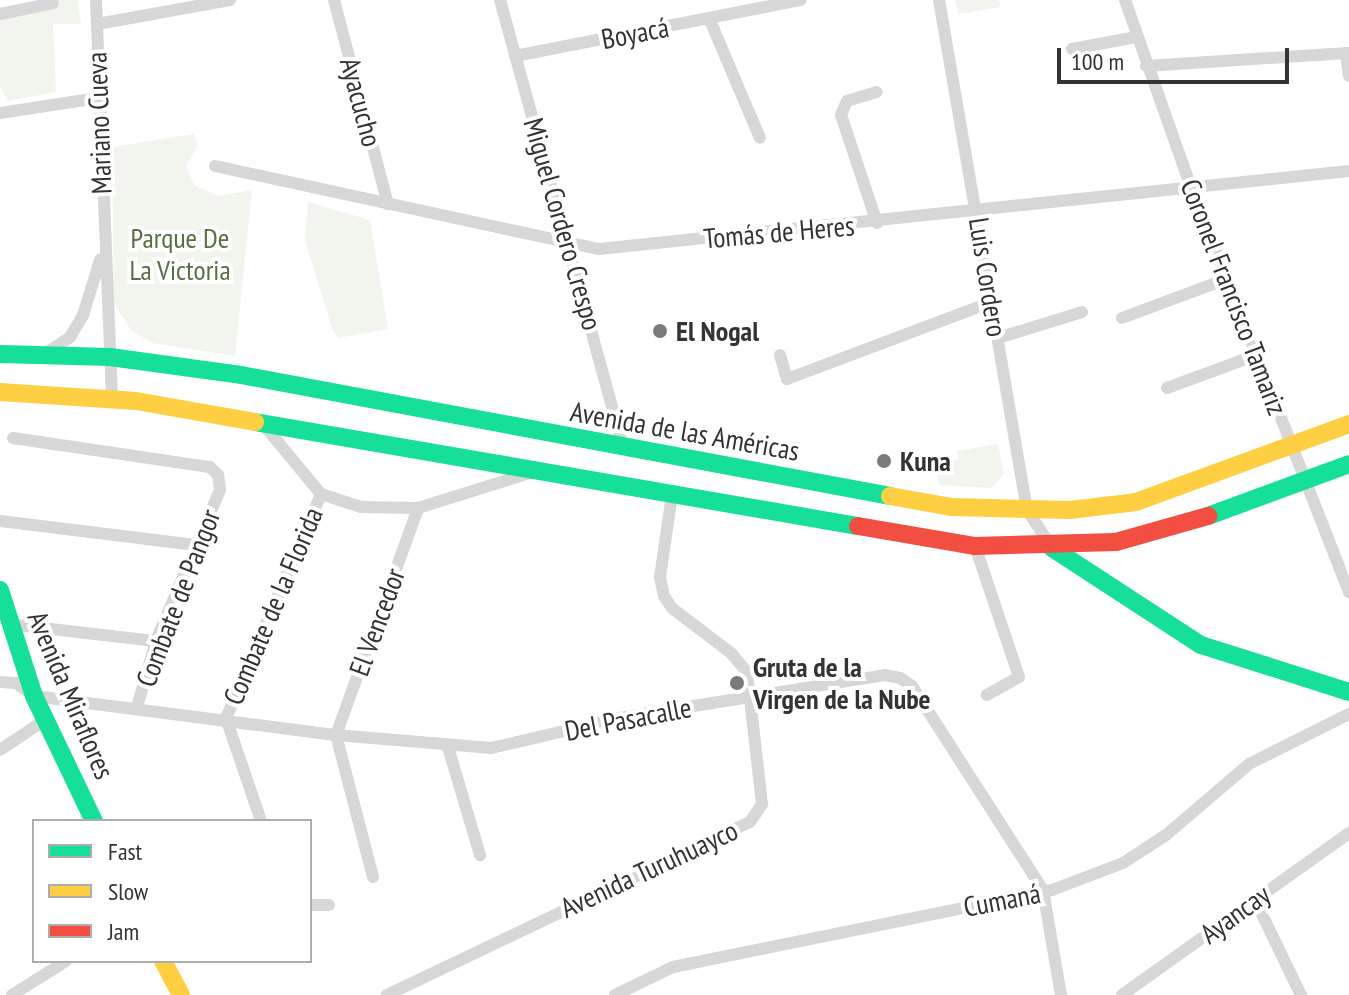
<!DOCTYPE html>
<html>
<head>
<meta charset="utf-8">
<style>
	body { margin:0 }
	#map { position:relative; width:1349px; height:995px; overflow:hidden; background:#fff; font-family:"PT Sans Narrow",sans-serif }
	div>[style] { position:absolute }
	[style*='--x'] { left:calc(var(--x)*1px); top:calc(var(--y)*1px); width:calc(var(--w)*1px); rotate:calc(var(--a)*1deg) }
	.green>* { inset:0; background:#f1f5ed }
	.street>* { height:12px; margin:-6px; padding:0 6px; transform-origin:6px; border-radius:6px; background:#d7d7d7 }
	.fast>* { height:18px; margin:-9px; padding:0 9px; transform-origin:9px; border-radius:9px; background:#16e098 }
	.slow>* { height:18px; margin:-9px; padding:0 9px; transform-origin:9px; border-radius:9px; background:#ffcf43 }
	.jam>* { height:18px; margin:-9px; padding:0 9px; transform-origin:9px; border-radius:9px; background:#f24e42 }
	.dots>* { width:22px; height:22px; translate:-50% -50%; box-sizing:border-box; border:4px solid #fff; border-radius:50% }
	span { translate:-50% -50%; white-space:nowrap; text-align:center; line-height:1.15; -webkit-text-stroke:8px #fff; paint-order:stroke }
	.street-label { font-size:28px; color:#333 }
	.park-label { font-size:28px; color:#56703f }
	.poi-label { font-size:28px; color:#333; font-weight:700 }
	.left { translate:0 -50%; text-align:left }
	.legend { position:absolute; left:32px; top:819px; width:280px; height:144px; box-sizing:border-box; background:#fff; border:2px solid #adadad; margin:0; padding:10px 14px; list-style:none; font-size:24px; color:#333 }
	.legend li { display:flex; align-items:center; gap:16px; height:40px }
	.legend b { width:40px; border:2px solid #adadad }
	.scale { position:absolute; left:1057px; top:48px; width:232px; height:36px; box-sizing:border-box; border:4px solid #333; border-top:0; padding-left:10px; font-size:24px; line-height:28px; white-space:nowrap; color:#333; -webkit-text-stroke:6px #fff; paint-order:stroke }
</style>
</head>
<body>
<div id="map">
	<div class="green">
		<i style="clip-path:polygon(55px 0,78px 0,81px 24px,53px 24px,56px 92px,8px 101px,0 86px,0 8px)"></i>
		<i style="clip-path:polygon(955px 0,999px 0,1001px 7px,958px 14px)"></i>
		<i style="clip-path:polygon(193px 134px,198px 145px,186px 166px,194px 185px,218px 196px,252px 190px,235px 356px,152px 343px,131px 330px,114px 304px,112px 147px)"></i>
		<i style="clip-path:polygon(308px 202px,370px 220px,388px 329px,338px 338px,333px 331px,305px 240px)"></i>
		<i style="clip-path:polygon(998px 444px,1004px 473px,992px 488px,939px 485px,936px 464px,958px 459px,957px 451px)"></i>
	</div>
	<div class="street">
		<i style="--x:96;--y:0;--w:397;--a:87.7"></i>
		<i style="--x:334;--y:0;--w:211;--a:75.2"></i>
		<i style="--x:500;--y:0;--w:465;--a:74.6"></i>
		<i style="--x:939;--y:0;--w:518;--a:80.21"></i>
		<i style="--x:1027;--y:510;--w:43;--a:56.3"></i>
		<i style="--x:1125;--y:0;--w:198;--a:70.6"></i>
		<i style="--x:1191;--y:187;--w:435;--a:68.7"></i>
		<i style="--x:0;--y:14;--w:54;--a:-11.7"></i>
		<i style="--x:709;--y:18;--w:130;--a:67"></i>
		<i style="--x:97;--y:24;--w:135;--a:-10.2"></i>
		<i style="--x:1072;--y:49;--w:65;--a:-10.6"></i>
		<i style="--x:1346;--y:53;--w:23;--a:83"></i>
		<i style="--x:515;--y:56;--w:291;--a:-11.1"></i>
		<i style="--x:1146;--y:66;--w:203;--a:-3.7"></i>
		<i style="--x:0;--y:113;--w:99;--a:-8.7"></i>
		<i style="--x:215;--y:166;--w:393;--a:12.2"></i>
		<i style="--x:599;--y:249;--w:754;--a:-5.94"></i>
		<i style="--x:877;--y:223;--w:114;--a:-108.4"></i>
		<i style="--x:841;--y:115;--w:15;--a:-67"></i>
		<i style="--x:847;--y:101;--w:31;--a:-17"></i>
		<i style="--x:1122;--y:318;--w:112;--a:-20.4"></i>
		<i style="--x:998;--y:338;--w:88;--a:-17.2"></i>
		<i style="--x:48;--y:352;--w:27;--a:-34"></i>
		<i style="--x:70;--y:337;--w:26;--a:-59"></i>
		<i style="--x:83;--y:315;--w:58;--a:-72.8"></i>
		<i style="--x:780;--y:355;--w:25;--a:74"></i>
		<i style="--x:787;--y:379;--w:219;--a:-20.6"></i>
		<i style="--x:1167;--y:388;--w:95;--a:-20.3"></i>
		<i style="--x:263;--y:424;--w:91;--a:50.4"></i>
		<i style="--x:13;--y:438;--w:199;--a:8.4"></i>
		<i style="--x:210;--y:467;--w:11;--a:45"></i>
		<i style="--x:218;--y:475;--w:15;--a:82"></i>
		<i style="--x:220;--y:490;--w:164;--a:113"></i>
		<i style="--x:156;--y:641;--w:69;--a:106.1"></i>
		<i style="--x:321;--y:494;--w:42;--a:18"></i>
		<i style="--x:361;--y:507;--w:57;--a:1"></i>
		<i style="--x:418;--y:508;--w:117;--a:-17.4"></i>
		<i style="--x:0;--y:521;--w:197;--a:7"></i>
		<i style="--x:975;--y:546;--w:138;--a:71.4"></i>
		<i style="--x:1019;--y:677;--w:37;--a:151"></i>
		<i style="--x:8;--y:624;--w:149;--a:6.6"></i>
		<i style="--x:0;--y:682;--w:16;--a:4"></i>
		<i style="--x:16;--y:683;--w:22;--a:36"></i>
		<i style="--x:34;--y:696;--w:305;--a:7.4"></i>
		<i style="--x:336;--y:735;--w:156;--a:4.8"></i>
		<i style="--x:491;--y:748;--w:132;--a:-13.1"></i>
		<i style="--x:620;--y:718;--w:268;--a:-9.2"></i>
		<i style="--x:885;--y:675;--w:15;--a:11"></i>
		<i style="--x:900;--y:678;--w:14;--a:34"></i>
		<i style="--x:912;--y:686;--w:242;--a:57.3"></i>
		<i style="--x:1043;--y:890;--w:107;--a:80.3"></i>
		<i style="--x:448;--y:747;--w:113;--a:73.5"></i>
		<i style="--x:0;--y:750;--w:54;--a:-33.7"></i>
		<i style="--x:261;--y:821;--w:109;--a:-108.8"></i>
		<i style="--x:226;--y:718;--w:243;--a:-67"></i>
		<i style="--x:373;--y:877;--w:147;--a:-104.6"></i>
		<i style="--x:336;--y:735;--w:241;--a:-70.1"></i>
		<i style="--x:1255;--y:900;--w:106;--a:64.2"></i>
		<i style="--x:310;--y:905;--w:19;--a:0"></i>
		<i style="--x:12;--y:995;--w:64;--a:-32.2"></i>
		<i style="--x:387;--y:995;--w:402;--a:-25.5"></i>
		<i style="--x:750;--y:822;--w:22;--a:-56"></i>
		<i style="--x:762;--y:804;--w:133;--a:-96.5"></i>
		<i style="--x:747;--y:672;--w:25;--a:-130"></i>
		<i style="--x:731;--y:653;--w:74;--a:-142.7"></i>
		<i style="--x:672;--y:608;--w:14;--a:-124"></i>
		<i style="--x:664;--y:596;--w:19;--a:-102"></i>
		<i style="--x:660;--y:577;--w:83;--a:-81.7"></i>
		<i style="--x:615;--y:995;--w:64;--a:-25.8"></i>
		<i style="--x:673;--y:967;--w:387;--a:-11.5"></i>
		<i style="--x:1052;--y:890;--w:76;--a:-20.8"></i>
		<i style="--x:1123;--y:863;--w:51;--a:-33.1"></i>
		<i style="--x:1166;--y:835;--w:109;--a:-40.5"></i>
		<i style="--x:1249;--y:764;--w:112;--a:-26.6"></i>
		<i style="--x:1122;--y:995;--w:279;--a:-35.5"></i>
	</div>
	<div class="fast">
		<i style="--x:0;--y:354;--w:110;--a:1.6"></i>
		<i style="--x:110;--y:357;--w:132;--a:7.8"></i>
		<i style="--x:241;--y:375;--w:660;--a:10.56"></i>
		<i style="--x:255;--y:422;--w:612;--a:9.79"></i>
		<i style="--x:1208;--y:516;--w:150;--a:-20.2"></i>
		<i style="--x:1052;--y:548;--w:178;--a:33.1"></i>
		<i style="--x:1201;--y:645;--w:155;--a:17.6"></i>
		<i style="--x:0;--y:590;--w:111;--a:72.2"></i>
		<i style="--x:34;--y:696;--w:139;--a:64.4"></i>
	</div>
	<div class="slow">
		<i style="--x:0;--y:392;--w:136;--a:3.8"></i>
		<i style="--x:136;--y:401;--w:121;--a:10"></i>
		<i style="--x:890;--y:496;--w:63;--a:10.1"></i>
		<i style="--x:952;--y:507;--w:118;--a:1.5"></i>
		<i style="--x:1070;--y:510;--w:66;--a:-6.9"></i>
		<i style="--x:1136;--y:502;--w:227;--a:-20.1"></i>
		<i style="--x:163;--y:961;--w:38;--a:62"></i>
	</div>
	<div class="jam">
		<i style="--x:858;--y:526;--w:119;--a:9.7"></i>
		<i style="--x:975;--y:546;--w:141;--a:-1.6"></i>
		<i style="--x:1116;--y:542;--w:96;--a:-15.8"></i>
	</div>
	<div class="dots">
		<i style="left:660px;top:331px;background:#7a7a7a"></i>
		<i style="left:884px;top:461px;background:#7a7a7a"></i>
		<i style="left:737px;top:683px;background:#7a7a7a"></i>
	</div>
	<div class="street-label">
		<span style="left:635px;top:33px;rotate:-11deg">Boyacá</span>
		<span style="left:361px;top:102px;rotate:75deg">Ayacucho</span>
		<span style="left:99px;top:123px;rotate:-92deg">Mariano Cueva</span>
		<span style="left:563px;top:224px;rotate:74deg">Miguel Cordero Crespo</span>
		<span style="left:779px;top:232px;rotate:-5deg">Tomás de Heres</span>
		<span style="left:988px;top:277px;rotate:81deg">Luis Cordero</span>
		<span style="left:1234px;top:297px;rotate:69deg">Coronel Francisco Tamariz</span>
		<span style="left:685px;top:431px;rotate:10deg">Avenida de las Américas</span>
		<span style="left:178px;top:598px;rotate:-69deg">Combate de Pangor</span>
		<span style="left:273px;top:606px;rotate:-67deg">Combate de la Florida</span>
		<span style="left:377px;top:622px;rotate:-70deg">El Vencedor</span>
		<span style="left:71px;top:695px;rotate:67deg">Avenida Miraflores</span>
		<span style="left:628px;top:719px;rotate:-11deg">Del Pasacalle</span>
		<span style="left:649px;top:869px;rotate:-25deg">Avenida Turuhuayco</span>
		<span style="left:1002px;top:900px;rotate:-11deg">Cumaná</span>
		<span style="left:1235px;top:914px;rotate:-36deg">Ayancay</span>
	</div>
	<div class="park-label">
		<span style="left:180px;top:254px">Parque De<br>La Victoria</span>
	</div>
	<div class="poi-label">
		<span class="left" style="left:676px;top:331px">El Nogal</span>
		<span class="left" style="left:900px;top:461px">Kuna</span>
		<span class="left" style="left:753px;top:683px">Gruta de la<br>Virgen de la Nube</span>
	</div>
	<ul class="legend">
	<li><b style="height:10px;background:#16e098"></b>Fast</li>
	<li><b style="height:10px;background:#ffcf43"></b>Slow</li>
	<li><b style="height:10px;background:#f24e42"></b>Jam</li>
	</ul>
	<div class="scale">100 m</div>
</div>
</body>
</html>
